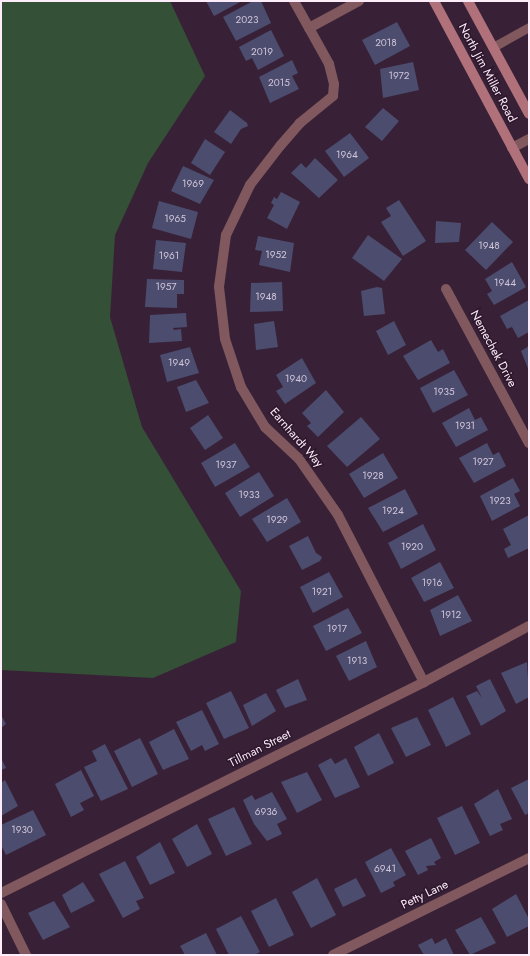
<!DOCTYPE html>
<html>
<head>
<meta charset="utf-8">
<style>
	body { margin:0 }
	#map { position:relative; width:530px; height:956px; overflow:hidden; background:#382136; font-family:Jost,sans-serif }
	div>[style] { position:absolute }
	[style*='--x'] { left:calc(var(--x)*1px); top:calc(var(--y)*1px); width:calc(var(--w)*1px); rotate:calc(var(--a)*1deg) }
	.green>* { inset:0; background:#345037 }
	.building>* { inset:0; background:#4c4c6f }
	.service>* { height:9px; margin:-4.5px; padding:0 4.5px; transform-origin:4.5px; border-radius:4.5px; background:#80585e }
	.minor>* { height:10px; margin:-5px; padding:0 5px; transform-origin:5px; border-radius:5px; background:#80585e }
	.secondary>* { height:10px; margin:-5px; padding:0 5px; transform-origin:5px; border-radius:5px; background:#b0717b }
	span { translate:-50% -50%; white-space:nowrap; text-align:center; line-height:1.15; -webkit-text-stroke:3px #2e172c; paint-order:stroke }
	.number-label { font-size:10px; color:#d1c5d8 }
	.number-label span { -webkit-text-stroke-width:0 }
	.street-label { font-size:12px; color:#fdedfb }
	.frame { position:absolute; inset:0; border:2px solid #fdedfb; pointer-events:none }
</style>
</head>
<body>
<div id="map">
	<div class="green">
		<i style="clip-path:polygon(1px 1px,170px 1px,205px 76px,148px 163px,115px 235px,110px 317px,142px 427px,241px 591px,236px 642px,153px 678px,1px 670px)"></i>
	</div>
	<div class="building">
		<i style="clip-path:polygon(206px 1px,242px 1px,214px 16px)"></i>
		<i style="clip-path:polygon(253px 1px,261px 1px,271px 23px,236px 41px,223px 17px)"></i>
		<i style="clip-path:polygon(397px 22px,410px 46px,375px 65px,362px 40px)"></i>
		<i style="clip-path:polygon(271px 30px,284px 56px,258px 70px,252px 58px,246px 61px,239px 47px)"></i>
		<i style="clip-path:polygon(292px 60px,298px 73px,292px 76px,299px 89px,270px 103px,259px 77px)"></i>
		<i style="clip-path:polygon(413px 62px,419px 90px,383px 98px,380px 69px)"></i>
		<i style="clip-path:polygon(383px 108px,399px 121px,382px 141px,365px 127px)"></i>
		<i style="clip-path:polygon(230px 110px,247px 123px,248px 126px,241px 129px,231px 144px,214px 132px)"></i>
		<i style="clip-path:polygon(350px 133px,369px 158px,344px 177px,325px 151px)"></i>
		<i style="clip-path:polygon(205px 139px,225px 152px,210px 175px,191px 163px)"></i>
		<i style="clip-path:polygon(315px 158px,338px 180px,319px 198px,291px 173px,301px 163px,306px 168px)"></i>
		<i style="clip-path:polygon(183px 166px,214px 180px,200px 204px,171px 191px)"></i>
		<i style="clip-path:polygon(281px 192px,300px 202px,287px 229px,267px 218px,274px 205px,271px 203px,274px 197px,277px 199px)"></i>
		<i style="clip-path:polygon(399px 200px,426px 241px,403px 256px,381px 222px,391px 216px,386px 208px)"></i>
		<i style="clip-path:polygon(159px 201px,198px 212px,191px 239px,152px 228px)"></i>
		<i style="clip-path:polygon(436px 221px,461px 223px,459px 242px,435px 243px)"></i>
		<i style="clip-path:polygon(492px 222px,513px 242px,486px 270px,465px 250px)"></i>
		<i style="clip-path:polygon(368px 235px,402px 259px,384px 281px,352px 258px)"></i>
		<i style="clip-path:polygon(258px 236px,294px 243px,290px 272px,259px 265px,262px 251px,255px 250px)"></i>
		<i style="clip-path:polygon(156px 240px,186px 243px,182px 272px,153px 269px)"></i>
		<i style="clip-path:polygon(512px 262px,526px 287px,494px 305px,487px 294px,492px 291px,485px 279px)"></i>
		<i style="clip-path:polygon(147px 279px,184px 280px,184px 294px,177px 294px,177px 308px,145px 307px)"></i>
		<i style="clip-path:polygon(282px 282px,283px 311px,250px 312px,251px 283px)"></i>
		<i style="clip-path:polygon(377px 287px,382px 288px,385px 314px,364px 316px,361px 291px)"></i>
		<i style="clip-path:polygon(529px 300px,529px 332px,518px 338px,512px 327px,507px 329px,500px 316px)"></i>
		<i style="clip-path:polygon(186px 313px,187px 327px,173px 328px,174px 330px,181px 329px,182px 341px,149px 343px,150px 315px)"></i>
		<i style="clip-path:polygon(274px 321px,278px 347px,256px 350px,254px 324px)"></i>
		<i style="clip-path:polygon(394px 321px,406px 345px,388px 355px,376px 331px)"></i>
		<i style="clip-path:polygon(431px 340px,438px 352px,443px 349px,450px 363px,418px 380px,403px 356px)"></i>
		<i style="clip-path:polygon(529px 346px,529px 371px,521px 351px)"></i>
		<i style="clip-path:polygon(190px 347px,199px 373px,167px 382px,160px 355px)"></i>
		<i style="clip-path:polygon(302px 358px,316px 383px,285px 404px,276px 391px,283px 387px,276px 375px)"></i>
		<i style="clip-path:polygon(454px 370px,468px 395px,433px 413px,420px 388px)"></i>
		<i style="clip-path:polygon(196px 380px,209px 403px,186px 412px,177px 387px)"></i>
		<i style="clip-path:polygon(326px 390px,344px 412px,318px 437px,307px 426px,311px 423px,302px 413px)"></i>
		<i style="clip-path:polygon(469px 408px,475px 420px,481px 417px,488px 430px,456px 447px,442px 423px)"></i>
		<i style="clip-path:polygon(208px 415px,223px 438px,205px 450px,190px 428px)"></i>
		<i style="clip-path:polygon(361px 417px,380px 439px,347px 467px,327px 446px)"></i>
		<i style="clip-path:polygon(235px 443px,250px 467px,215px 487px,201px 463px)"></i>
		<i style="clip-path:polygon(487px 443px,493px 455px,499px 452px,506px 466px,474px 483px,459px 458px)"></i>
		<i style="clip-path:polygon(383px 453px,398px 478px,364px 498px,349px 474px)"></i>
		<i style="clip-path:polygon(259px 472px,274px 496px,240px 517px,225px 493px)"></i>
		<i style="clip-path:polygon(513px 478px,520px 491px,514px 494px,520px 506px,492px 521px,480px 496px)"></i>
		<i style="clip-path:polygon(405px 489px,418px 514px,383px 532px,368px 508px)"></i>
		<i style="clip-path:polygon(287px 498px,301px 522px,267px 542px,252px 519px)"></i>
		<i style="clip-path:polygon(529px 515px,529px 548px,508px 558px,504px 549px,511px 545px,503px 529px)"></i>
		<i style="clip-path:polygon(423px 524px,436px 550px,401px 569px,388px 543px)"></i>
		<i style="clip-path:polygon(308px 536px,316px 553px,322px 557px,320px 561px,302px 570px,289px 546px)"></i>
		<i style="clip-path:polygon(440px 562px,454px 588px,424px 602px,411px 578px)"></i>
		<i style="clip-path:polygon(329px 572px,343px 597px,313px 613px,300px 587px)"></i>
		<i style="clip-path:polygon(458px 595px,472px 621px,440px 636px,430px 610px)"></i>
		<i style="clip-path:polygon(348px 608px,362px 633px,326px 651px,313px 626px)"></i>
		<i style="clip-path:polygon(366px 641px,377px 667px,349px 681px,336px 656px)"></i>
		<i style="clip-path:polygon(527px 662px,529px 697px,516px 704px,501px 673px)"></i>
		<i style="clip-path:polygon(298px 679px,307px 700px,285px 708px,276px 690px)"></i>
		<i style="clip-path:polygon(490px 679px,506px 711px,481px 726px,466px 696px,477px 691px,482px 698px,476px 686px)"></i>
		<i style="clip-path:polygon(231px 691px,249px 728px,224px 739px,206px 703px)"></i>
		<i style="clip-path:polygon(266px 693px,276px 711px,252px 726px,243px 705px)"></i>
		<i style="clip-path:polygon(453px 697px,471px 734px,446px 747px,428px 710px)"></i>
		<i style="clip-path:polygon(202px 710px,219px 744px,205px 751px,202px 745px,191px 751px,176px 722px)"></i>
		<i style="clip-path:polygon(1px 715px,6px 724px,1px 728px)"></i>
		<i style="clip-path:polygon(417px 717px,431px 745px,406px 757px,391px 728px)"></i>
		<i style="clip-path:polygon(174px 729px,189px 759px,163px 770px,149px 742px)"></i>
		<i style="clip-path:polygon(379px 733px,394px 763px,368px 776px,354px 747px)"></i>
		<i style="clip-path:polygon(140px 738px,158px 774px,132px 787px,114px 751px)"></i>
		<i style="clip-path:polygon(105px 744px,128px 789px,101px 801px,84px 767px,97px 761px,92px 751px)"></i>
		<i style="clip-path:polygon(1px 758px,6px 768px,1px 770px)"></i>
		<i style="clip-path:polygon(331px 758px,335px 764px,346px 758px,360px 787px,335px 798px,318px 765px)"></i>
		<i style="clip-path:polygon(81px 770px,94px 796px,80px 803px,84px 810px,71px 817px,55px 784px)"></i>
		<i style="clip-path:polygon(307px 772px,322px 800px,297px 813px,281px 782px)"></i>
		<i style="clip-path:polygon(529px 779px,529px 813px,525px 815px,511px 788px)"></i>
		<i style="clip-path:polygon(5px 780px,18px 806px,1px 816px,1px 783px)"></i>
		<i style="clip-path:polygon(498px 789px,512px 819px,500px 824px,503px 830px,490px 836px,474px 804px)"></i>
		<i style="clip-path:polygon(272px 792px,287px 819px,277px 824px,282px 834px,267px 841px,254px 824px,243px 800px,252px 795px,255px 800px)"></i>
		<i style="clip-path:polygon(462px 806px,480px 843px,455px 855px,437px 818px)"></i>
		<i style="clip-path:polygon(234px 807px,252px 844px,226px 856px,208px 819px)"></i>
		<i style="clip-path:polygon(33px 810px,46px 835px,6px 855px,1px 845px,1px 825px)"></i>
		<i style="clip-path:polygon(197px 824px,212px 854px,187px 867px,172px 839px)"></i>
		<i style="clip-path:polygon(431px 838px,441px 858px,434px 862px,436px 865px,426px 866px,428px 870px,418px 875px,405px 851px)"></i>
		<i style="clip-path:polygon(160px 842px,175px 873px,150px 885px,136px 857px)"></i>
		<i style="clip-path:polygon(391px 848px,406px 875px,393px 882px,395px 886px,381px 893px,365px 862px)"></i>
		<i style="clip-path:polygon(125px 861px,144px 898px,136px 901px,140px 909px,123px 918px,99px 874px)"></i>
		<i style="clip-path:polygon(317px 878px,336px 915px,311px 928px,292px 892px)"></i>
		<i style="clip-path:polygon(356px 878px,366px 896px,343px 907px,334px 889px)"></i>
		<i style="clip-path:polygon(83px 882px,95px 901px,71px 913px,62px 895px)"></i>
		<i style="clip-path:polygon(516px 894px,529px 919px,529px 926px,507px 937px,492px 909px)"></i>
		<i style="clip-path:polygon(276px 898px,294px 935px,269px 947px,251px 911px)"></i>
		<i style="clip-path:polygon(54px 901px,70px 927px,43px 940px,28px 913px)"></i>
		<i style="clip-path:polygon(241px 916px,260px 952px,255px 955px,229px 955px,216px 929px)"></i>
		<i style="clip-path:polygon(481px 917px,496px 943px,470px 955px,455px 930px)"></i>
		<i style="clip-path:polygon(206px 933px,217px 955px,185px 955px,180px 946px)"></i>
		<i style="clip-path:polygon(432px 938px,435px 944px,446px 938px,454px 955px,424px 955px,418px 945px)"></i>
	</div>
	<div class="service">
		<i style="--x:493;--y:47;--w:41;--a:-29.1"></i>
	</div>
	<div class="minor">
		<i style="--x:294;--y:1;--w:72;--a:60.9"></i>
		<i style="--x:329;--y:64;--w:21;--a:76"></i>
		<i style="--x:334;--y:84;--w:12;--a:95"></i>
		<i style="--x:333;--y:96;--w:43;--a:140.7"></i>
		<i style="--x:300;--y:123;--w:30;--a:131"></i>
		<i style="--x:280;--y:146;--w:49;--a:127.6"></i>
		<i style="--x:250;--y:185;--w:55;--a:115.6"></i>
		<i style="--x:226;--y:235;--w:52;--a:97.7"></i>
		<i style="--x:219;--y:287;--w:52;--a:83.4"></i>
		<i style="--x:225;--y:339;--w:51;--a:71.6"></i>
		<i style="--x:241;--y:387;--w:47;--a:59"></i>
		<i style="--x:265;--y:427;--w:47;--a:43.3"></i>
		<i style="--x:299;--y:459;--w:68;--a:55.1"></i>
		<i style="--x:338;--y:515;--w:188;--a:62.8"></i>
		<i style="--x:309;--y:28;--w:57;--a:-28.4"></i>
		<i style="--x:512;--y:148;--w:19;--a:-28"></i>
		<i style="--x:446;--y:289;--w:175;--a:61.7"></i>
		<i style="--x:1;--y:893;--w:473;--a:-26.5"></i>
		<i style="--x:424;--y:682;--w:119;--a:-28.1"></i>
		<i style="--x:1;--y:904;--w:57;--a:63.9"></i>
		<i style="--x:333;--y:955;--w:219;--a:-26.3"></i>
	</div>
	<div class="secondary">
		<i style="--x:434;--y:1;--w:202;--a:61.9"></i>
		<i style="--x:468;--y:1;--w:128;--a:61.6"></i>
	</div>
	<div class="number-label">
		<span style="left:247px;top:20px">2023</span>
		<span style="left:386px;top:43px">2018</span>
		<span style="left:262px;top:52px">2019</span>
		<span style="left:399px;top:76px">1972</span>
		<span style="left:279px;top:83px">2015</span>
		<span style="left:347px;top:155px">1964</span>
		<span style="left:193px;top:184px">1969</span>
		<span style="left:175px;top:219px">1965</span>
		<span style="left:489px;top:246px">1948</span>
		<span style="left:276px;top:255px">1952</span>
		<span style="left:169px;top:256px">1961</span>
		<span style="left:505px;top:283px">1944</span>
		<span style="left:166px;top:287px">1957</span>
		<span style="left:266px;top:297px">1948</span>
		<span style="left:179px;top:363px">1949</span>
		<span style="left:296px;top:379px">1940</span>
		<span style="left:444px;top:392px">1935</span>
		<span style="left:465px;top:426px">1931</span>
		<span style="left:483px;top:462px">1927</span>
		<span style="left:226px;top:465px">1937</span>
		<span style="left:373px;top:476px">1928</span>
		<span style="left:249px;top:495px">1933</span>
		<span style="left:500px;top:501px">1923</span>
		<span style="left:393px;top:511px">1924</span>
		<span style="left:277px;top:520px">1929</span>
		<span style="left:412px;top:547px">1920</span>
		<span style="left:432px;top:583px">1916</span>
		<span style="left:322px;top:592px">1921</span>
		<span style="left:451px;top:615px">1912</span>
		<span style="left:337px;top:629px">1917</span>
		<span style="left:357px;top:661px">1913</span>
		<span style="left:266px;top:812px">6936</span>
		<span style="left:22px;top:830px">1930</span>
		<span style="left:385px;top:869px">6941</span>
	</div>
	<div class="street-label">
		<span style="left:487px;top:73px;rotate:62deg">North Jim Miller Road</span>
		<span style="left:493px;top:349px;rotate:62deg">Nemechek Drive</span>
		<span style="left:296px;top:438px;rotate:49deg">Earnhardt Way</span>
		<span style="left:260px;top:749px;rotate:-27deg">Tillman Street</span>
		<span style="left:425px;top:895px;rotate:-26deg">Petty Lane</span>
	</div>
	<div class="frame"></div>
</div>
</body>
</html>
